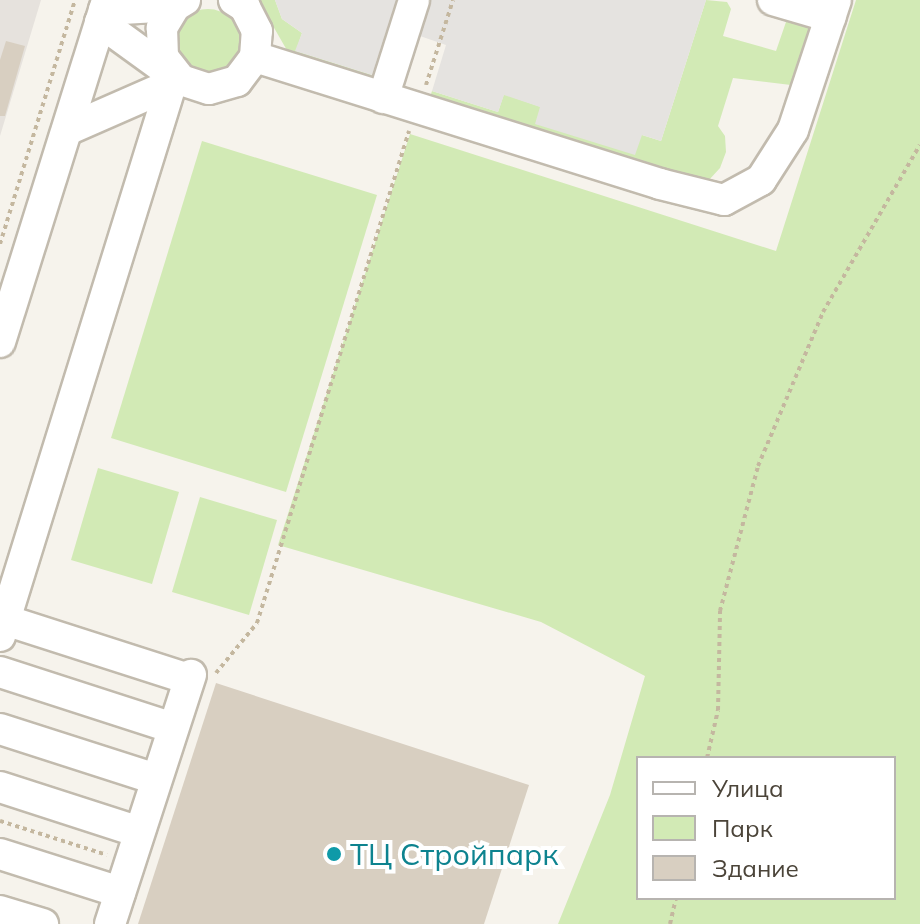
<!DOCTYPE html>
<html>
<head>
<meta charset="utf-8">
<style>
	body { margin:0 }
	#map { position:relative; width:920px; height:924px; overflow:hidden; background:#f6f3ec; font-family:Mulish,sans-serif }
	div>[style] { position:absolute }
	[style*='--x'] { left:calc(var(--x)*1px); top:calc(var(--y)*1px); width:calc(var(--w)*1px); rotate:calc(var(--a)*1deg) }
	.industrial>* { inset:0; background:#e6e2dd }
	.green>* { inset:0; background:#d2eab5 }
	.round { border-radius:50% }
	.parking>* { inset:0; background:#e5e3e0 }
	.building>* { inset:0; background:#d8cfc1 }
	.path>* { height:4px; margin-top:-2px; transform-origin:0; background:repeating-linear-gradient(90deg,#c4b79f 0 4px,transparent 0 8px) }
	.roads { filter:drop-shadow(2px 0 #c2bbae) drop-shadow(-2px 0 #c2bbae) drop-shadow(0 2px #c2bbae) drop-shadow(0 -2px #c2bbae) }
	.minor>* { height:30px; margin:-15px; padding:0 15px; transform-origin:15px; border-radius:15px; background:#fff }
	.dots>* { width:22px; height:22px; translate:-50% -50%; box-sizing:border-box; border:4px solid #fff; border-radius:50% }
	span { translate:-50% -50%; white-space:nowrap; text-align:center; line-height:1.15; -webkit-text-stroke:8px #fff; paint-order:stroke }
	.culture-label { font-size:30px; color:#0d838f }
	.left { translate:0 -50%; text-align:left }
	.legend { position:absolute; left:636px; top:756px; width:260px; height:144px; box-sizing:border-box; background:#fff; border:2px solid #b7b4b0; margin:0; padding:10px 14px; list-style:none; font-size:24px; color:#4b4439 }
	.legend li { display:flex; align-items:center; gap:16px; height:40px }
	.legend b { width:40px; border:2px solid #b7b4b0 }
</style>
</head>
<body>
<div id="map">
	<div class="industrial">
		<i style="clip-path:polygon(0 0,41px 0,0 136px)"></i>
	</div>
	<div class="green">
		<i style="clip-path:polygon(258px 0,275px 0,282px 19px,302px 33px,296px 51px,372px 75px,369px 86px,292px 59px)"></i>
		<i style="clip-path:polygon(706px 0,727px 2px,731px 9px,723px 36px,776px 51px,786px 22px,792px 17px,809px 21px,815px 30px,800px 76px,791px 85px,733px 78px,718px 126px,725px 136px,726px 152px,720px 168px,708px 181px,690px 183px,428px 103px,432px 91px,498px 112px,504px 94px,541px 107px,536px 124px,642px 135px,661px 141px)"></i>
		<i style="clip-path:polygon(evenodd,856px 0,920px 0,920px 924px,558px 924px,610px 795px,645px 676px,541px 622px,278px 545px,410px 134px,776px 251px,856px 0,638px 758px,894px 758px,894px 898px,638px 898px,638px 758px)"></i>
		<i class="round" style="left:176px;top:9px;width:64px;height:64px"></i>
		<i style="clip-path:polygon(202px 141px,377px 195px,286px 492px,111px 438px)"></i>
		<i style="clip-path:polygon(98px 468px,179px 492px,152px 584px,71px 560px)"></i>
		<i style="clip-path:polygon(200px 497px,277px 520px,249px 615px,172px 592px)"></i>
	</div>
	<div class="parking">
		<i style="clip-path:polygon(275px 0,396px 0,372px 75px,295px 51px,302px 33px,282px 19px)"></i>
		<i style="clip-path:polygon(431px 0,706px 0,661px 141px,642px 135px,635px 155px,535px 124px,540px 107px,504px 95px,498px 112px,432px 91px,446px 45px,420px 36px)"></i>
	</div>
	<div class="building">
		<i style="clip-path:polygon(6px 41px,25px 46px,5px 116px,0 116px,0 60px)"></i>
		<i style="clip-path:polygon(216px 683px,529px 785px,484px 924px,138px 924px)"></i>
	</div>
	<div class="path">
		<i style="--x:426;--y:85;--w:89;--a:-72.4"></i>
		<i style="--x:0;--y:244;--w:255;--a:-72.9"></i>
		<i style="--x:216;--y:673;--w:65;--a:-50.6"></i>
		<i style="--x:257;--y:623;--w:515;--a:-72.83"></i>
		<i style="--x:707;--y:758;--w:49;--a:-77.1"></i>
		<i style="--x:718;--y:710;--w:99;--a:-88.8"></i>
		<i style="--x:720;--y:611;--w:150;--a:-75.3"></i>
		<i style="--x:758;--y:466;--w:167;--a:-67.1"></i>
		<i style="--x:823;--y:312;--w:193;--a:-59.9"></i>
		<i style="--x:0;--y:821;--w:112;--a:17.6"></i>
		<i style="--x:670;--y:924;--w:27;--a:-77"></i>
	</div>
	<div class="roads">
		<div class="minor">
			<i style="--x:185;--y:0;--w:12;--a:149"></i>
			<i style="--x:175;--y:6;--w:26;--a:121"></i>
			<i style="--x:162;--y:28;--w:29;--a:88"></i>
			<i style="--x:163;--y:57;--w:29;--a:52"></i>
			<i style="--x:181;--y:80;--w:29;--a:18"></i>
			<i style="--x:209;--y:89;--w:29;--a:-16"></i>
			<i style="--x:237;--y:81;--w:30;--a:-53"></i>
			<i style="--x:255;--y:57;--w:26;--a:-86"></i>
			<i style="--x:257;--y:31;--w:27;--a:-117"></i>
			<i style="--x:245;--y:7;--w:13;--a:-148"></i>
			<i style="--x:773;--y:0;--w:60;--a:16.3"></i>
			<i style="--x:104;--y:10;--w:71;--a:-3.2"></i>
			<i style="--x:100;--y:22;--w:90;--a:36"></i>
			<i style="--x:255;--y:57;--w:424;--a:17.4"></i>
			<i style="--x:660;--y:184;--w:66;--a:14"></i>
			<i style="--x:724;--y:200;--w:42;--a:-28.4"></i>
			<i style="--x:761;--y:180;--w:59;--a:-57.4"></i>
			<i style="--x:793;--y:130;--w:137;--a:-71.7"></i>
			<i style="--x:383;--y:98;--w:103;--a:-72.4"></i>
			<i style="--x:67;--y:130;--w:124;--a:-23.7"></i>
			<i style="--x:0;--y:342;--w:358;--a:-72.6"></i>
			<i style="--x:5;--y:620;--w:193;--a:17.8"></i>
			<i style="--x:0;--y:636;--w:577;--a:-72.76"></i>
			<i style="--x:0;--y:672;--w:182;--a:17.9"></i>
			<i style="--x:0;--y:729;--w:164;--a:17.8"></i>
			<i style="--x:0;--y:787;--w:146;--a:17.9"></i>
			<i style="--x:0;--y:854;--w:126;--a:17.6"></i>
			<i style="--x:0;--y:911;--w:45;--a:16.8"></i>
			<i style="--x:110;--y:924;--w:262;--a:-72"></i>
		</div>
	</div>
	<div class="dots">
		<i style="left:334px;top:854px;background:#0f9aa8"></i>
	</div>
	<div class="culture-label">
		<span class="left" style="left:350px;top:854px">ТЦ Стройпарк</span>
	</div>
	<ul class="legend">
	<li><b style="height:10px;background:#fff"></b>Улица</li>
	<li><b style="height:22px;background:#d2eab5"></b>Парк</li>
	<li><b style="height:22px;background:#d8cfc1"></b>Здание</li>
	</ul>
</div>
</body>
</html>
